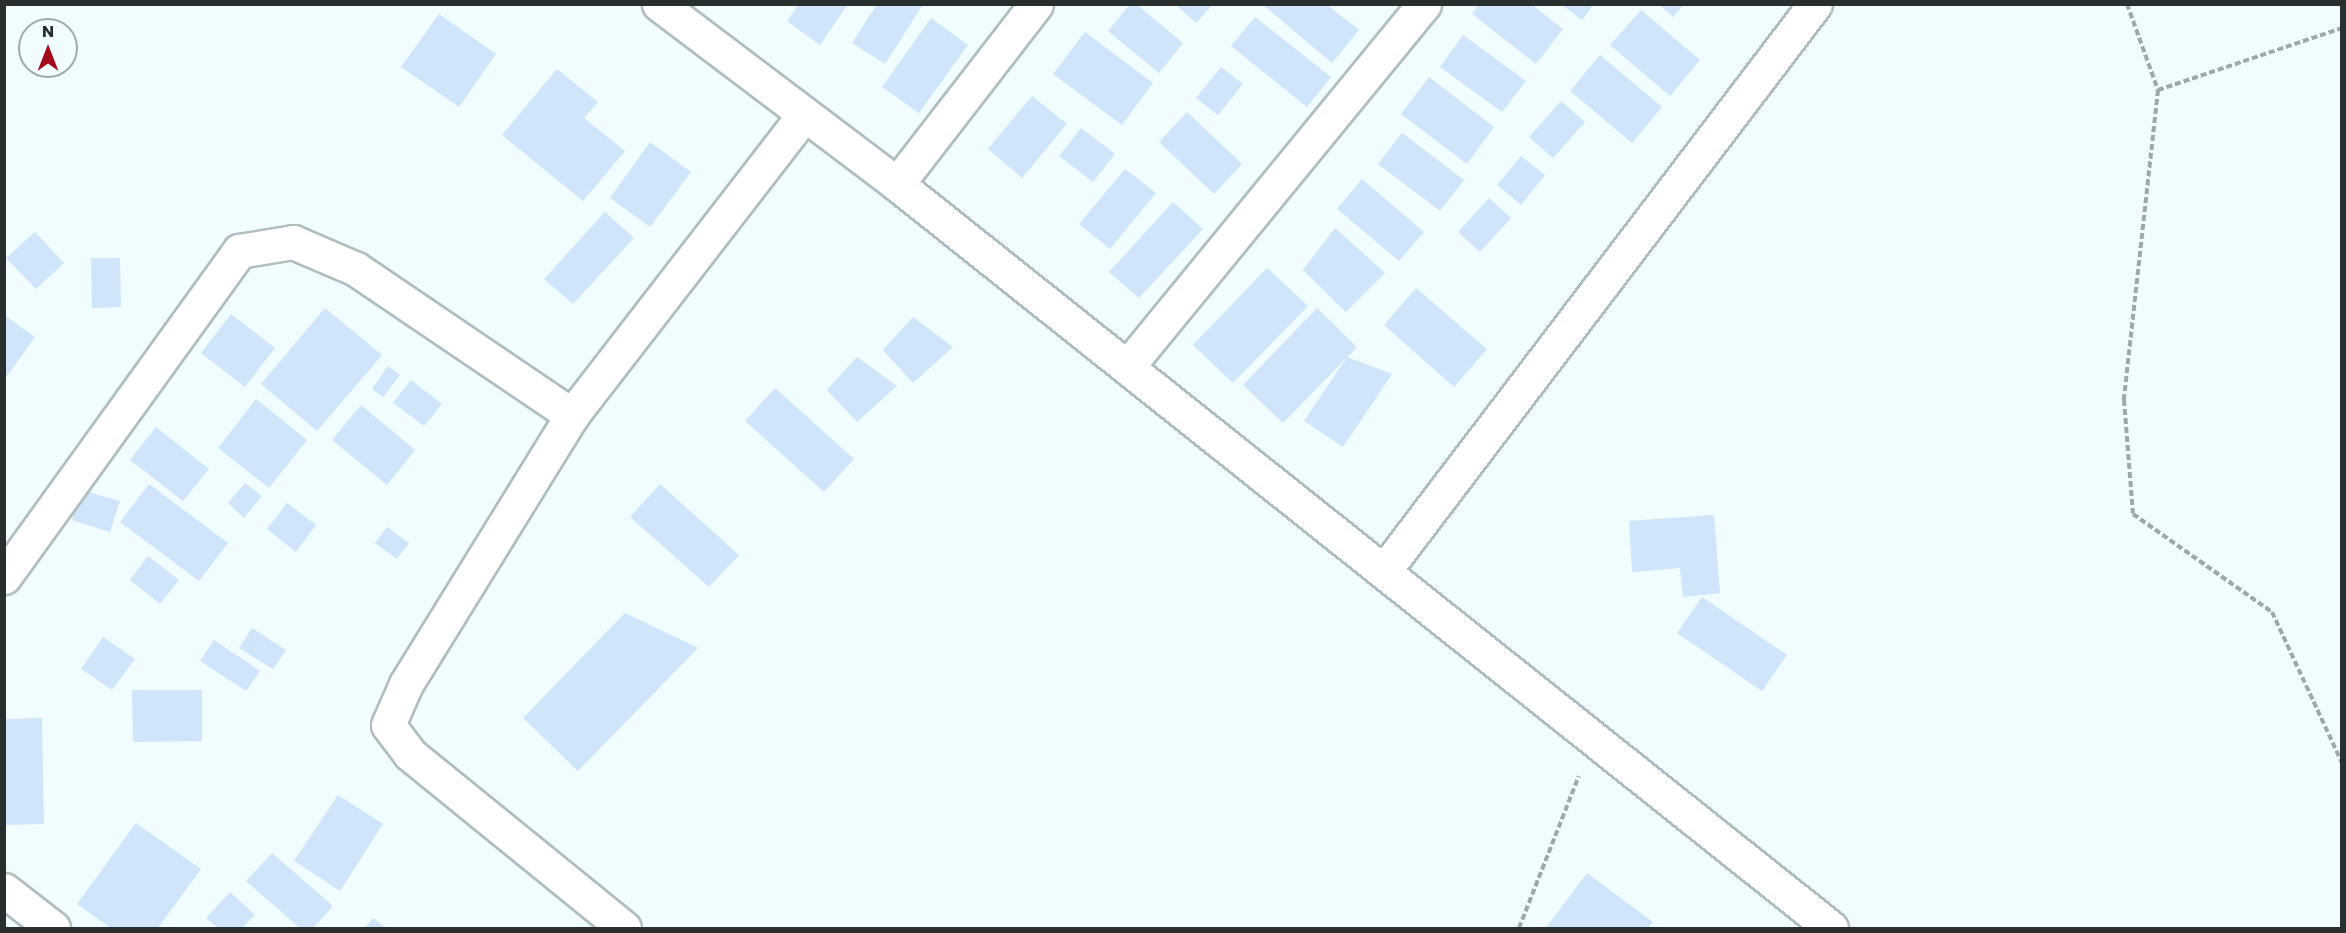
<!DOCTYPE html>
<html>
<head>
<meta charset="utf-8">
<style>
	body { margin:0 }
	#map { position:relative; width:2346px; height:933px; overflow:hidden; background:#f0fcfe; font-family:Poppins,sans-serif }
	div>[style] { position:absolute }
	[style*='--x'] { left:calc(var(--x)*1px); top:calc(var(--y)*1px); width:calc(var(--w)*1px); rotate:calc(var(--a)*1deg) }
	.building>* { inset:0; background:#d0e5fa }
	.path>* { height:4px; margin-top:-2px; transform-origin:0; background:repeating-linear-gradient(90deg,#9ea7a9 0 6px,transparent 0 9px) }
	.roads { filter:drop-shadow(2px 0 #b0bdc0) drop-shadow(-2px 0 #b0bdc0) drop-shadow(0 2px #b0bdc0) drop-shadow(0 -2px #b0bdc0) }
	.minor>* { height:33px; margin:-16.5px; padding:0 16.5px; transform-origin:16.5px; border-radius:16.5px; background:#fff }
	span { translate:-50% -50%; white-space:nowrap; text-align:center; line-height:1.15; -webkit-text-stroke:4.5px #f0fcfe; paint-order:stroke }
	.frame { position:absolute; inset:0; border:6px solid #292e2f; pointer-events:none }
	.north { position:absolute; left:18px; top:18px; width:60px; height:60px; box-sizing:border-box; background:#f0fcfe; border:2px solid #a0aaab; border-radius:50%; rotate:0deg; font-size:16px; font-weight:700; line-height:24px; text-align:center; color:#292e2f }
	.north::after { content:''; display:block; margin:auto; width:21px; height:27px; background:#a40b1a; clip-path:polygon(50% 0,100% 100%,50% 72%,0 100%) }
</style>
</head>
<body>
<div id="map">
	<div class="building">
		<i style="clip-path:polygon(799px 4px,848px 4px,820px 45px,787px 21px)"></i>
		<i style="clip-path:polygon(877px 4px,922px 6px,885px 64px,852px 43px)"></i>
		<i style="clip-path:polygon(1130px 4px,1136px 4px,1183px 43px,1159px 73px,1108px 31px)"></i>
		<i style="clip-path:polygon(1175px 4px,1213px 4px,1196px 23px)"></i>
		<i style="clip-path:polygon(1262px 4px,1326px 4px,1359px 30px,1332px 63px)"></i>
		<i style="clip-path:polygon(1479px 4px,1531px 4px,1563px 29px,1536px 64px,1472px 14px)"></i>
		<i style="clip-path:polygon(1561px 4px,1594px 4px,1582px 20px)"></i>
		<i style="clip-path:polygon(1659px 4px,1684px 4px,1673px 17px)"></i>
		<i style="clip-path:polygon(1641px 10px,1700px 60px,1670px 96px,1610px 45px)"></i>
		<i style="clip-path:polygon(439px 14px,496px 54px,459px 107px,401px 67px)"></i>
		<i style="clip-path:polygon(1255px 17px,1331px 77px,1307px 107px,1231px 46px)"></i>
		<i style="clip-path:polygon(931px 18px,968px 45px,919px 113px,882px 87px)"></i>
		<i style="clip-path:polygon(1085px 32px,1153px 83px,1122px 125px,1053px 74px)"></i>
		<i style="clip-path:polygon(1463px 35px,1526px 81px,1502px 112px,1440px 67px)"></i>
		<i style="clip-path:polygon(1600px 55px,1662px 107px,1632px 143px,1570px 91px)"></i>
		<i style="clip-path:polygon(1221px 67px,1243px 84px,1218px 115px,1196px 98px)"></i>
		<i style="clip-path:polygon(557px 69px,598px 102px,584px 118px,625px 151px,583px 201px,502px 135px)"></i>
		<i style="clip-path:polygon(1429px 77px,1494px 127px,1467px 164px,1401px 114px)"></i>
		<i style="clip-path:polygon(1032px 96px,1067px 124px,1022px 178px,988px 149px)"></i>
		<i style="clip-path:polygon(1561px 101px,1585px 122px,1553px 158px,1529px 137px)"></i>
		<i style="clip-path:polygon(1187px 112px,1242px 164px,1214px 194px,1159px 142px)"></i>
		<i style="clip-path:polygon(1081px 128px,1115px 154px,1093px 182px,1059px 156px)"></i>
		<i style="clip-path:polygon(1402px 133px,1464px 180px,1440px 211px,1378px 164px)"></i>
		<i style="clip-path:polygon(650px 142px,691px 172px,650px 227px,610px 198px)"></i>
		<i style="clip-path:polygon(1521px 156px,1545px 175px,1521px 205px,1497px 185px)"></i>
		<i style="clip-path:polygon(1125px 169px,1156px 193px,1110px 249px,1079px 224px)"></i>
		<i style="clip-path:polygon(1362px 179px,1424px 232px,1399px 261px,1337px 209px)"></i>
		<i style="clip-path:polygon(1489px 198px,1511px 218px,1480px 252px,1458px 232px)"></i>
		<i style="clip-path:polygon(1173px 202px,1203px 229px,1139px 298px,1109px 272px)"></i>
		<i style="clip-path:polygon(605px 212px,634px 238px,573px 304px,544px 279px)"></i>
		<i style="clip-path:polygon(1335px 228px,1385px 273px,1346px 312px,1303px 270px)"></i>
		<i style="clip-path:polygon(35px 232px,64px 263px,36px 289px,6px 258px)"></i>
		<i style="clip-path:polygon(91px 258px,120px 258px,121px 307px,92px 308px)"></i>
		<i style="clip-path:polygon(1267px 268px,1308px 306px,1233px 383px,1193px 345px)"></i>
		<i style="clip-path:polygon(1416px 288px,1487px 349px,1454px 387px,1384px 325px)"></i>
		<i style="clip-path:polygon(325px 308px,382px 355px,317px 431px,261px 384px)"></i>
		<i style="clip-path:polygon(1317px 308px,1357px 347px,1283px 423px,1243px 385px)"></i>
		<i style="clip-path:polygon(231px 314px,275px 348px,245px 387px,201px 353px)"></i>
		<i style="clip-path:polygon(4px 315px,35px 337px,7px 376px,4px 374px)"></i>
		<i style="clip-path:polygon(913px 317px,953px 347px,913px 383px,883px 350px)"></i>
		<i style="clip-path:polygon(857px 357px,897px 386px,857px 422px,827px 390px)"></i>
		<i style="clip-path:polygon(1347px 357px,1392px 374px,1343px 447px,1304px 421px)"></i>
		<i style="clip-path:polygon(388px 366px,400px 375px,383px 397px,372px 389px)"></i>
		<i style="clip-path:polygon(411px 380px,442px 404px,424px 426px,393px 403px)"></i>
		<i style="clip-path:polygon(775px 388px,854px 459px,824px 492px,745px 421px)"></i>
		<i style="clip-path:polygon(256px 399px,307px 440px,269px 488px,218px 448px)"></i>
		<i style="clip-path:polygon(361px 405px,415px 450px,387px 485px,332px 440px)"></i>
		<i style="clip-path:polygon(156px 427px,209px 469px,183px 501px,130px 460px)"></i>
		<i style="clip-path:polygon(245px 483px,262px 496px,244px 518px,228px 503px)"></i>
		<i style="clip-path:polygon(149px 484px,228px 543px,199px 581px,120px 522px)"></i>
		<i style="clip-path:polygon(660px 484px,739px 555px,709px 587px,630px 517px)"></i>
		<i style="clip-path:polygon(82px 490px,120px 501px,110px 532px,72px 520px)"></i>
		<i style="clip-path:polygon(287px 503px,316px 525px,296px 552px,267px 529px)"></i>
		<i style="clip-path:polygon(1714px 515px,1720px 593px,1683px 597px,1680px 568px,1632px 572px,1629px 521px)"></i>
		<i style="clip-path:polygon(387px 527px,409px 543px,397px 559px,375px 543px)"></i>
		<i style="clip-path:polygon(148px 556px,179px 580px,160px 604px,130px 580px)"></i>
		<i style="clip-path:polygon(1702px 597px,1787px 655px,1762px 691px,1677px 633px)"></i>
		<i style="clip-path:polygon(625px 613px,698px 648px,578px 771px,523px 718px)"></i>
		<i style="clip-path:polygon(252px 628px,286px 650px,273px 669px,239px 648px)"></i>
		<i style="clip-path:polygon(103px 637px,135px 659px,112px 690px,81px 669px)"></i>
		<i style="clip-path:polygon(214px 640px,260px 671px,246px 691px,200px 661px)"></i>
		<i style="clip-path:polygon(132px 690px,202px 690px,202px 741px,133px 742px)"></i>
		<i style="clip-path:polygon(42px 718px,44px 824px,4px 825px,4px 719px)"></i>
		<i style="clip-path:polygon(338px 795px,383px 824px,340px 891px,294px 861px)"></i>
		<i style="clip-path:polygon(136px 823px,201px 869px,158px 928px,111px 928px,77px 904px)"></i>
		<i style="clip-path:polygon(272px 853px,333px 906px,313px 928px,300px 928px,246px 881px)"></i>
		<i style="clip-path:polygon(1587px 873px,1653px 922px,1648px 928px,1546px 928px)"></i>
		<i style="clip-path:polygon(230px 892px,255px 915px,242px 928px,218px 928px,206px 918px)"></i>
		<i style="clip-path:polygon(373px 918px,386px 928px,364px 928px)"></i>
	</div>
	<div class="path">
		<i style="--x:2127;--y:4;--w:91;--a:70.2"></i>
		<i style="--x:2158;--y:90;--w:312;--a:96.3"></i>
		<i style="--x:2124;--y:400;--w:114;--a:85.5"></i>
		<i style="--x:2133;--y:514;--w:170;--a:35.2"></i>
		<i style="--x:2272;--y:612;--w:166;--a:65.1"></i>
		<i style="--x:2158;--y:90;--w:194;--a:-18.6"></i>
		<i style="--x:1519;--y:928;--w:163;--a:-68.5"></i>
	</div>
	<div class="roads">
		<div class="minor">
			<i style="--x:659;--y:4;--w:298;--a:37.1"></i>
			<i style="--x:897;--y:184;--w:1194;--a:38.54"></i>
			<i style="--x:897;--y:184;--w:227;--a:-52.3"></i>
			<i style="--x:1127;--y:367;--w:469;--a:-50.7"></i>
			<i style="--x:1384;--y:571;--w:712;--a:-52.76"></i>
			<i style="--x:4;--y:577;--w:402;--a:-54.2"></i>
			<i style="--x:239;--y:251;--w:55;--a:-9.5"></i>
			<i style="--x:293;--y:242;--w:69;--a:23.2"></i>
			<i style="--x:356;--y:269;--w:261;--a:34.1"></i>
			<i style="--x:4;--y:890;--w:62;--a:37.8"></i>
			<i style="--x:624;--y:928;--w:276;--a:-140.9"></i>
			<i style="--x:410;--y:754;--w:36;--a:-127"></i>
			<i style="--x:388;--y:725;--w:45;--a:-66.3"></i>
			<i style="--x:406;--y:684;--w:316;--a:-58.3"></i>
			<i style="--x:572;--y:415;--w:378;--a:-52.3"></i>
		</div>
	</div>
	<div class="frame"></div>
	<div class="north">N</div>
</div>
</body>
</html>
